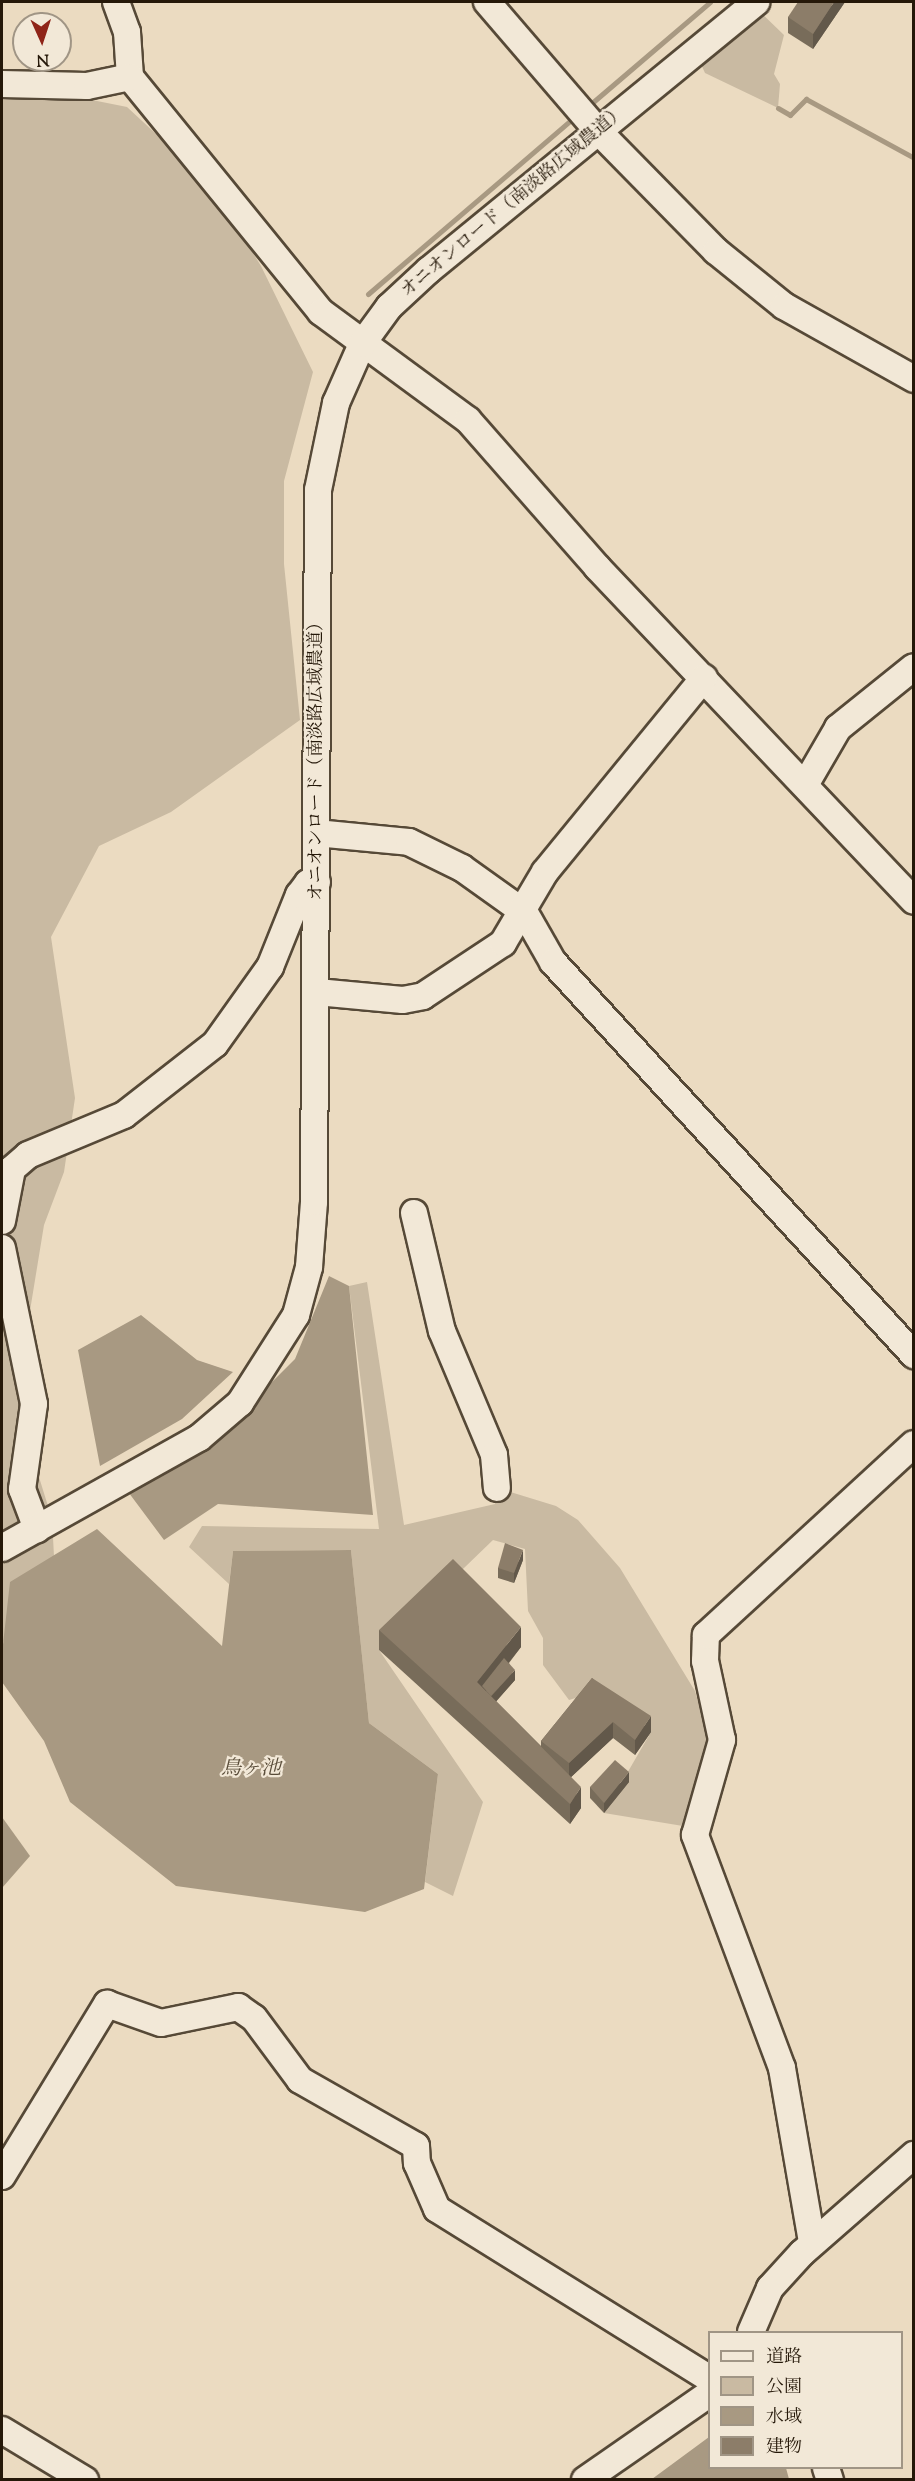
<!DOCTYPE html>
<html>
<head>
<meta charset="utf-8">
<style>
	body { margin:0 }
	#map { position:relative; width:915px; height:2481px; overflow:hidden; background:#ebdbc1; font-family:"Sorts Mill Goudy","Noto Serif JP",serif }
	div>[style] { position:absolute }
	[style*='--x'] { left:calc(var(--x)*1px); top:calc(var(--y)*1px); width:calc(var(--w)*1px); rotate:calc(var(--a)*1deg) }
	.green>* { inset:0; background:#c9baa2 }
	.water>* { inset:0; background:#a89982 }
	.stream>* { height:5px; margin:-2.5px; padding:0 2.5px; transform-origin:2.5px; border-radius:2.5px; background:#a89982 }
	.roads { filter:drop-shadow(2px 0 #564937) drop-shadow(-2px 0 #564937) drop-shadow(0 2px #564937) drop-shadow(0 -2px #564937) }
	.minor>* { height:26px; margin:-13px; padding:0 13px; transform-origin:13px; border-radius:13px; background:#f2e8d7 }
	.wall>* { inset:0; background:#786c5a }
	.shaded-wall>* { inset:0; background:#62584a }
	.building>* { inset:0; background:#8c7d69 }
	span { translate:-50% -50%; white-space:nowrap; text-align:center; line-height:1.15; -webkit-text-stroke:4.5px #f2e8d7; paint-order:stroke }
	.street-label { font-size:18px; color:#251809 }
	.water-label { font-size:20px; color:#594c39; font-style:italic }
	.frame { position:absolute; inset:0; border:3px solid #251809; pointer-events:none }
	.legend { position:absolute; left:708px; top:2331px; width:195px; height:138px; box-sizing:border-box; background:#f2e8d7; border:2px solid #a09585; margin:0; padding:8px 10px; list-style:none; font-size:18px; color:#251809 }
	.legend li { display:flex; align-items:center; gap:12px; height:30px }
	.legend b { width:30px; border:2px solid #a09585 }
	.north { position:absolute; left:12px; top:12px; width:60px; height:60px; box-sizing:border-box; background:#f2e8d7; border:2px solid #a09585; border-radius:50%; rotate:177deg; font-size:16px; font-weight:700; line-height:24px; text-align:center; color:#251809 }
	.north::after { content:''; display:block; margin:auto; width:21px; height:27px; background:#8f2418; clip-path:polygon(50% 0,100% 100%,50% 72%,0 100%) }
</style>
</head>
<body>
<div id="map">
	<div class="green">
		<i style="clip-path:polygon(758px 10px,784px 35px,774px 74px,780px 84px,778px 108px,705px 73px,699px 60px)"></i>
		<i style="clip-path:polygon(27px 87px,127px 107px,211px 185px,261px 266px,313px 372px,284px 481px,284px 564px,300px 720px,171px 812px,99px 846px,51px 937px,75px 1098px,64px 1172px,44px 1225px,27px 1329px,34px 1461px,52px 1519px,54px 1556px,2px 1644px,2px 98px)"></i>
		<i style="clip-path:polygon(367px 1282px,404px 1525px,495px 1504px,497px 1488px,556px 1506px,578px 1520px,620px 1568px,695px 1691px,708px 1735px,683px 1826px,604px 1813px,651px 1732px,592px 1693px,569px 1700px,543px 1665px,543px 1638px,528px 1611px,525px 1549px,493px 1540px,379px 1650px,483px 1802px,453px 1896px,425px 1882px,438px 1774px,369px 1723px,351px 1550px,233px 1551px,229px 1584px,189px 1547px,202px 1526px,379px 1529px,349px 1286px)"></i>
	</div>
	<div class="water">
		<i style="clip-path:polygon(329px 1276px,349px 1286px,373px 1515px,218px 1504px,164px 1540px,126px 1489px,206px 1448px,295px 1359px)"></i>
		<i style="clip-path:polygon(141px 1315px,197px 1360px,233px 1372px,182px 1419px,100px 1466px,78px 1350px)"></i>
		<i style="clip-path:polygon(97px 1529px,222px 1646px,233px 1551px,351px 1550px,369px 1723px,438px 1774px,424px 1889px,365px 1912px,176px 1886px,70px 1802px,44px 1741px,2px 1682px,2px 1653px,10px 1582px)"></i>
		<i style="clip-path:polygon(2px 1817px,30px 1856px,2px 1888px)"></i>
		<i style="clip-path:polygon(709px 2437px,710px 2468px,786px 2468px,789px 2479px,652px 2479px)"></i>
	</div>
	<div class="stream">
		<i style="--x:586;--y:108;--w:163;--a:-40.5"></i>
		<i style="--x:778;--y:108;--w:14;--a:30"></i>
		<i style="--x:790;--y:115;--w:23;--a:-45"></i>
		<i style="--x:806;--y:99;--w:123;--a:28.6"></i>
		<i style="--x:368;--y:294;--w:274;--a:-40.6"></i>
	</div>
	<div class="roads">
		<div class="minor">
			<i style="--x:116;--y:2;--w:32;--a:70"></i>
			<i style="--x:127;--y:32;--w:45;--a:86.2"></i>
			<i style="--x:130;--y:77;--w:303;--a:50.9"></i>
			<i style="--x:321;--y:312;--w:182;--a:36.3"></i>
			<i style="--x:468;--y:420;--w:196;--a:48.7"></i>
			<i style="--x:597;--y:567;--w:460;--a:46.5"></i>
			<i style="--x:487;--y:2;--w:172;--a:49.3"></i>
			<i style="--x:599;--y:132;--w:167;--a:45.5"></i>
			<i style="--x:716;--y:251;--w:87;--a:39"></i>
			<i style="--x:784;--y:306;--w:149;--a:29.3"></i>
			<i style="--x:2;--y:84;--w:85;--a:1.3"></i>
			<i style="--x:87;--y:86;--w:44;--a:-11.8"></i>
			<i style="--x:805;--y:785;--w:66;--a:-59.9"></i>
			<i style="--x:838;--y:728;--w:97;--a:-38.8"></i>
			<i style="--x:316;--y:833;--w:93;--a:5.5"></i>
			<i style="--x:409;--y:842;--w:59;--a:26.1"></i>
			<i style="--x:462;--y:868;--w:77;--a:35.5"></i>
			<i style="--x:525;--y:913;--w:56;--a:60.3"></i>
			<i style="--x:553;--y:962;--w:534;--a:47.43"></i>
			<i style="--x:317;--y:992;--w:86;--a:5.3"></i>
			<i style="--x:403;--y:1000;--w:20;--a:-11"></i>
			<i style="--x:423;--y:996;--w:96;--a:-33.5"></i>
			<i style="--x:503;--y:943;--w:82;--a:-59.4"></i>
			<i style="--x:545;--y:872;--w:251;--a:-50.7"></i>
			<i style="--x:414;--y:1213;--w:121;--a:76.7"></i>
			<i style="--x:442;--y:1331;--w:134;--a:67.2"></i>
			<i style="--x:494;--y:1455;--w:33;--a:85"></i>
			<i style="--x:2;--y:1221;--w:53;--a:-79.1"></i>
			<i style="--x:12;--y:1169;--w:21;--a:-41"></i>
			<i style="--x:28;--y:1155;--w:104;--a:-22.6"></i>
			<i style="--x:124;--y:1115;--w:115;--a:-38"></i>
			<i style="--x:215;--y:1044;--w:95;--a:-54.5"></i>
			<i style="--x:270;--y:967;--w:78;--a:-68.1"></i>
			<i style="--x:299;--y:895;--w:15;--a:-53"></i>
			<i style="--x:308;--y:883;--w:9;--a:-6"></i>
			<i style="--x:2;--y:1248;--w:159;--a:78.4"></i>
			<i style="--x:34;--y:1404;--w:86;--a:98"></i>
			<i style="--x:22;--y:1489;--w:43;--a:69.4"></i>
			<i style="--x:2;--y:1548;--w:226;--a:-29.2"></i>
			<i style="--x:199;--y:1438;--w:54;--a:-40.5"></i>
			<i style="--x:240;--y:1403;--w:104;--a:-57.5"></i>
			<i style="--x:296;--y:1315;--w:50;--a:-74.8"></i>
			<i style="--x:309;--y:1267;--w:65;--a:-85.6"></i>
			<i style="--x:314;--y:1202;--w:712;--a:-89.68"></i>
			<i style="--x:318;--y:490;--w:89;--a:-78.3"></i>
			<i style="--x:336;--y:403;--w:64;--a:-66.2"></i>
			<i style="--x:362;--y:344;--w:46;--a:-53.9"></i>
			<i style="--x:389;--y:307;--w:54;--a:-42.8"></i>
			<i style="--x:429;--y:270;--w:423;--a:-39.3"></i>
			<i style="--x:2;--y:2176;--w:202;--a:-58.6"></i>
			<i style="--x:107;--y:2004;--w:57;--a:19.4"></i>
			<i style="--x:161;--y:2023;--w:79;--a:-11.7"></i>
			<i style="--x:238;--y:2007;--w:19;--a:35"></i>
			<i style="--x:254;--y:2018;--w:77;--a:53.4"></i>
			<i style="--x:300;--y:2080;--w:133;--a:29.6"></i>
			<i style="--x:416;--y:2146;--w:17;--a:87"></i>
			<i style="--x:417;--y:2163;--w:50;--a:66.5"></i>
			<i style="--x:437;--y:2209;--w:322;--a:31.9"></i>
			<i style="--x:812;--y:2242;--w:177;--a:-99.8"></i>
			<i style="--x:782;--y:2068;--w:249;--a:-110.5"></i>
			<i style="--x:695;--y:1835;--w:99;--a:-74.1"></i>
			<i style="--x:722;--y:1740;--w:81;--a:-102.1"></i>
			<i style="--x:705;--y:1661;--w:26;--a:-88"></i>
			<i style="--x:706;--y:1635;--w:282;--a:-42.6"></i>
			<i style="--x:751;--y:2332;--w:48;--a:-66.6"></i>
			<i style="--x:770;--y:2288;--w:47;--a:-47.6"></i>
			<i style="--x:802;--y:2253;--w:149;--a:-41.2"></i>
			<i style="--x:2;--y:2430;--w:97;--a:31.1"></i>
			<i style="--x:826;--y:2468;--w:13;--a:72"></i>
			<i style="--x:585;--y:2480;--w:152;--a:-34.8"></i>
		</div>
	</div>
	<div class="wall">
		<i style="clip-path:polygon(845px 2px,813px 49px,788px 33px,788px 17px)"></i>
		<i style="clip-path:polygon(523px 1560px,514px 1583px,498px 1578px,498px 1568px)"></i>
		<i style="clip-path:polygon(379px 1630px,521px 1647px,509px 1663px,515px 1680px,496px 1701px,541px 1746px,541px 1741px,592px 1678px,651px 1732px,635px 1755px,613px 1738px,571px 1777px,581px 1808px,570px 1824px,379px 1650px)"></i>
		<i style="clip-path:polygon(629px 1782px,604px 1813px,590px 1798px,590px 1787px)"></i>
	</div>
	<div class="shaded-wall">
		<i style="clip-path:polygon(834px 2px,845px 2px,813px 49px,813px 34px)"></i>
		<i style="clip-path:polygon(523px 1550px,523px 1560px,514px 1583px,514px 1573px)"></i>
		<i style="clip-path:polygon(521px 1627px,521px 1647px,482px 1696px,477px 1682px)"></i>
		<i style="clip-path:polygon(515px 1670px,515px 1680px,487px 1712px,487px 1701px)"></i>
		<i style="clip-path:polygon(651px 1716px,651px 1732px,635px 1755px,635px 1740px)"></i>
		<i style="clip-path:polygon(613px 1722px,613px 1738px,569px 1779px,569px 1763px)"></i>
		<i style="clip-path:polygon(629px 1772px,629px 1782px,604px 1813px,604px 1803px)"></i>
		<i style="clip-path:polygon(581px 1787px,581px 1808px,570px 1824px,570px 1804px)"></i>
	</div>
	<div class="building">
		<i style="clip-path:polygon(798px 2px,834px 2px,813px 34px,788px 17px)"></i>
		<i style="clip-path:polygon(505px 1543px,523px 1550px,514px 1573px,498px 1568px)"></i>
		<i style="clip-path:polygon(453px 1559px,521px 1627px,477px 1682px,581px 1787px,570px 1804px,379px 1630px)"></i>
		<i style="clip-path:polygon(504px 1658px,515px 1670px,491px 1696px,482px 1686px)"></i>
		<i style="clip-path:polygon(592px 1678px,651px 1716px,635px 1740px,613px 1722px,569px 1763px,541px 1741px)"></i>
		<i style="clip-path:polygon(615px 1760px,629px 1772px,604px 1803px,590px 1787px)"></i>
	</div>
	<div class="street-label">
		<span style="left:514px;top:202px;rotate:-40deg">オニオンロード（南淡路広域農道）</span>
		<span style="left:317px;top:757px;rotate:-90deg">オニオンロード（南淡路広域農道）</span>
	</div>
	<div class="water-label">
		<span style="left:251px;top:1769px">鳥ヶ池</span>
	</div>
	<div class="frame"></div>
	<ul class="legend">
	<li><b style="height:8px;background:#f2e8d7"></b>道路</li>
	<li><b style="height:16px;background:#c9baa2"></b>公園</li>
	<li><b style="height:16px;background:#a89982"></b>水域</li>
	<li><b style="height:16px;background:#8c7d69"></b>建物</li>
	</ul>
	<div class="north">N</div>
</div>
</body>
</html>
